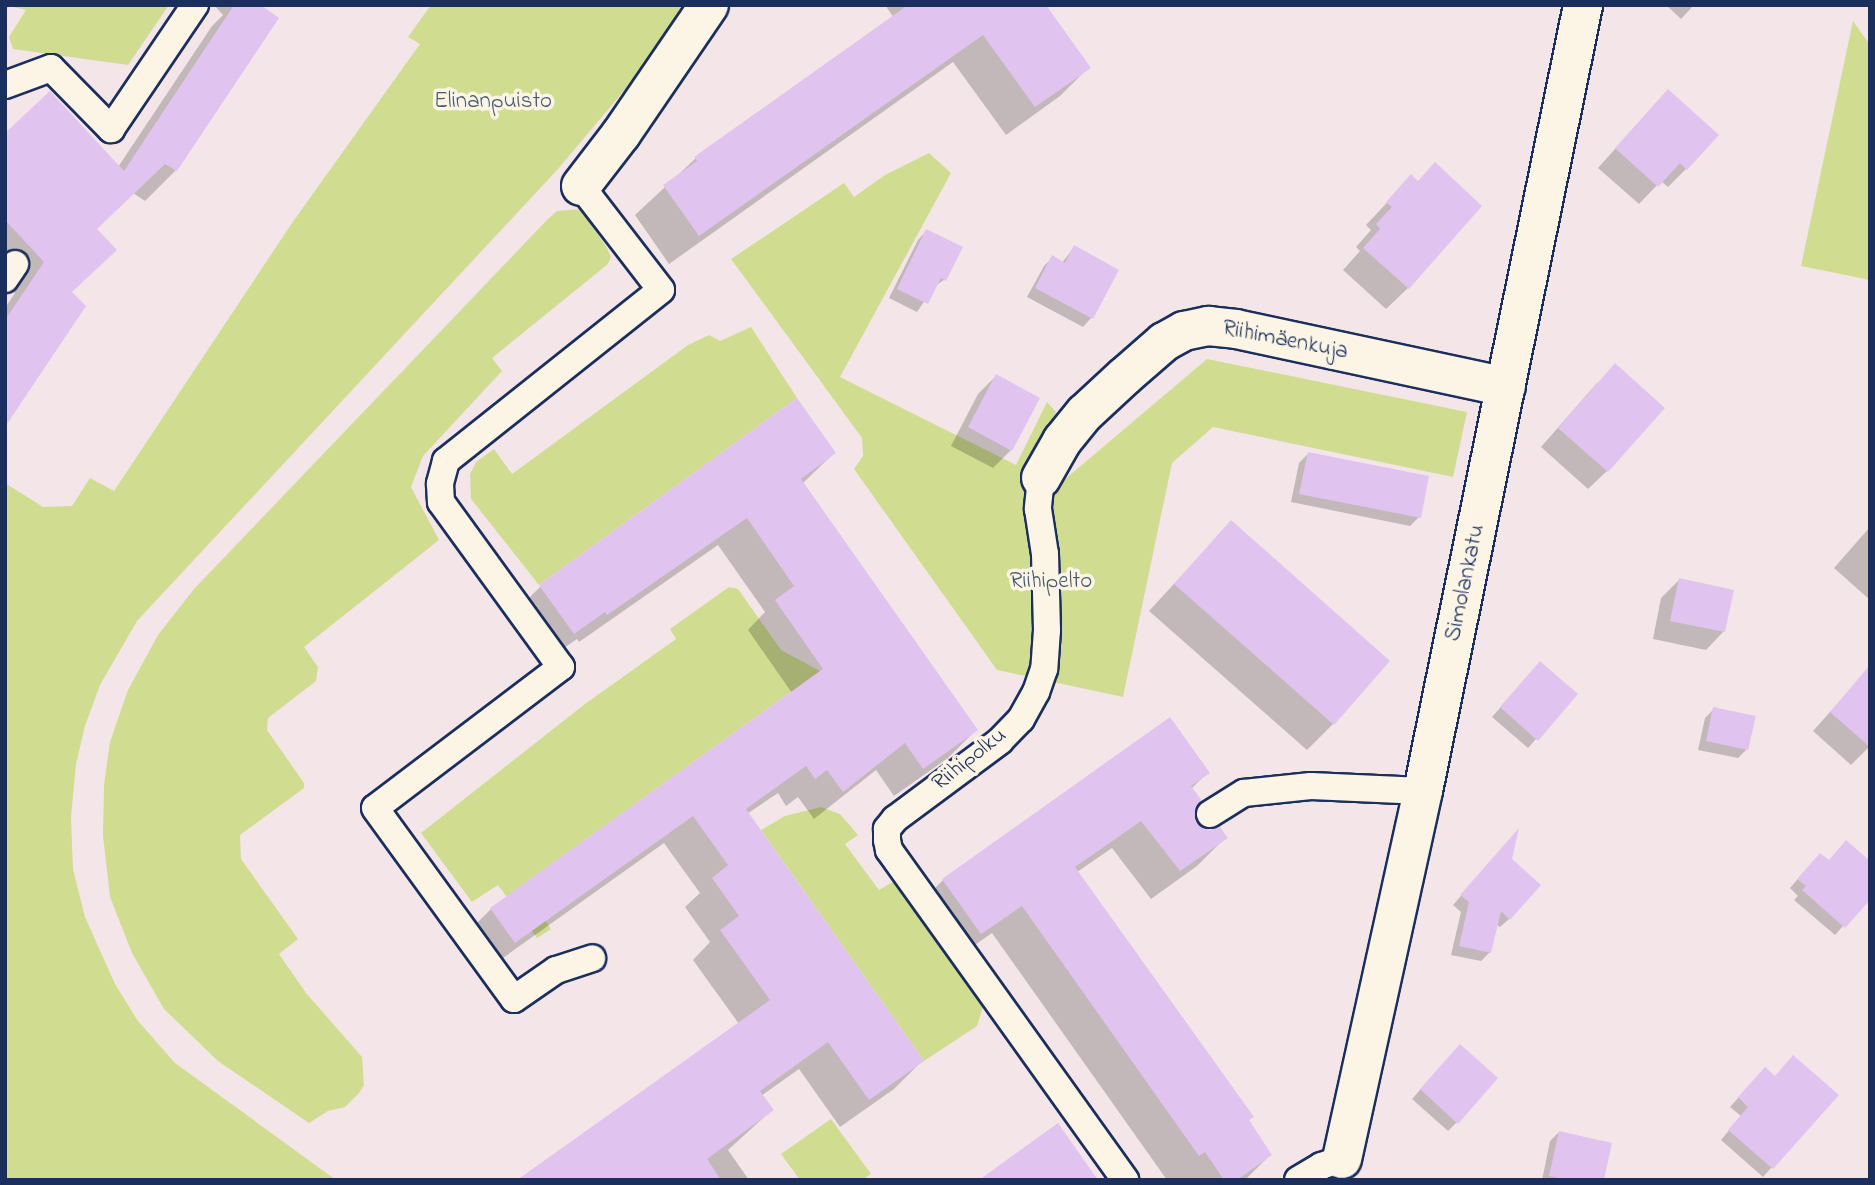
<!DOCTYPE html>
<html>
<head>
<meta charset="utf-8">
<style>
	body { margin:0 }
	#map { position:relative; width:1875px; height:1185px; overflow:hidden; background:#f4e6e8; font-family:"Indie Flower",sans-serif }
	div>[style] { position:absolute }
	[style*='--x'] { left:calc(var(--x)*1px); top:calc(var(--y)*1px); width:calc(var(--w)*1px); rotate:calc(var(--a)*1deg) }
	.green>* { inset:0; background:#d0dd90 }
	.shadow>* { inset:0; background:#0003 }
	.building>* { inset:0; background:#e1c3f0 }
	.roads { filter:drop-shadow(2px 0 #1b2f5e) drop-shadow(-2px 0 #1b2f5e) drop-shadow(0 2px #1b2f5e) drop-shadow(0 -2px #1b2f5e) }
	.service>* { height:26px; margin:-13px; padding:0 13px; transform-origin:13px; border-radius:13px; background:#fcf5e5 }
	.minor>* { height:38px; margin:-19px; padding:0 19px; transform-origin:19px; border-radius:19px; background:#fcf5e5 }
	span { translate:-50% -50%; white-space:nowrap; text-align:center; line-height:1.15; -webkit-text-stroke:7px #fcf5e5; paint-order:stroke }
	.park-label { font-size:23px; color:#485a6a }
	.street-label { font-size:23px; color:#1b2f5e }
	.frame { position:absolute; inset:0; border:7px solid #1b2f5e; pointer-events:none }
</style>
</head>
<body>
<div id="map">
	<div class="green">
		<i style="clip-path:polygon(5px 5px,169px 5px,128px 65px,13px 49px,9px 37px,26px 10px,9px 6px,5px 12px)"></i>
		<i style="clip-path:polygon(431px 5px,686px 5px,643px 68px,558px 169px,137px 621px,100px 685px,85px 726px,76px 764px,71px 817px,73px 869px,85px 917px,115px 984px,138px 1021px,175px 1063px,336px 1180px,5px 1180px,5px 483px,43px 507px,72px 506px,90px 478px,114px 491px,292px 223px,420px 44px,408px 37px)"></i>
		<i style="clip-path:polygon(1853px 21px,1870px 45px,1870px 280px,1801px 266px)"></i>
		<i style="clip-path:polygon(929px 153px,951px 173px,840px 377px,1016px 465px,1047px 402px,1056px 412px,1034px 458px,1057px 486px,1207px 359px,1467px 412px,1453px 477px,1213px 427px,1172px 463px,1123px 697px,997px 670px,854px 469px,863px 456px,862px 438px,731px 259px,844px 183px,854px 197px,885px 175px)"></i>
		<i style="clip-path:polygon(581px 209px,607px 248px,611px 257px,608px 264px,492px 358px,502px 371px,423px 456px,411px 487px,439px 540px,304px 647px,318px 667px,316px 681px,268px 718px,267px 730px,304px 783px,304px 788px,240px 835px,241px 859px,298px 939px,279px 954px,306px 993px,362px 1057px,364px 1085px,359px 1093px,345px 1107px,328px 1111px,309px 1123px,218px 1061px,164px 1009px,132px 953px,110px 897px,103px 836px,104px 785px,110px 742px,128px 690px,158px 635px,194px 589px,546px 221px,557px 211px)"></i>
		<i style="clip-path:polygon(751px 327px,797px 398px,539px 585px,471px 499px,470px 474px,476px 462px,494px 449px,512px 474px,688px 345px,709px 335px,720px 341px)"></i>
		<i style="clip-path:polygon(729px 587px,738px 589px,781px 650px,820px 671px,521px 886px,551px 929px,537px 938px,498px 885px,472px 902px,421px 833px,585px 704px,676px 639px,670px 629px)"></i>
		<i style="clip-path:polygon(821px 807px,840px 814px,858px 835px,845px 844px,879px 890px,894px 881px,983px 1007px,977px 1026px,924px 1061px,761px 830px,785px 816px)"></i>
		<i style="clip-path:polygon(831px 1119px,871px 1174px,862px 1180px,800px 1180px,781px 1154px)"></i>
	</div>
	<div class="shadow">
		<i style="clip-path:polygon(214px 5px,258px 5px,176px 170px,145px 201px,133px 193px,95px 230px,71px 293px,5px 423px,5px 308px,15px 293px,5px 283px,5px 136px,118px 167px,212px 26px,223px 15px)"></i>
		<i style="clip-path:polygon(885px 5px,1044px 5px,1089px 67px,1060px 96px,1006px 135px,953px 62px,669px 264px,635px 215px,695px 159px,894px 18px)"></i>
		<i style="clip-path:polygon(1666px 5px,1694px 5px,1681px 19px)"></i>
		<i style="clip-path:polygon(1650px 110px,1686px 169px,1668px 187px,1661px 181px,1639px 204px,1598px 168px)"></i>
		<i style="clip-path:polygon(1411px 177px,1408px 288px,1386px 309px,1343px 270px,1360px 251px,1356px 247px,1371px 230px,1366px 225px)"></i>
		<i style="clip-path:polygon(926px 231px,945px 279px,934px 287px,917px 312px,889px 298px,918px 240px)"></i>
		<i style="clip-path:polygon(1074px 247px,1117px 271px,1091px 318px,1083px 327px,1027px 297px,1044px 266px,1052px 258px,1062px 263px)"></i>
		<i style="clip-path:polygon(996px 376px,1011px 450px,993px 468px,951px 446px,978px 394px)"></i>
		<i style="clip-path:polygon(1597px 383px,1607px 471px,1588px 489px,1541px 447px)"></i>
		<i style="clip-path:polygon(797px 401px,834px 453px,802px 484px,976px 730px,948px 758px,894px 796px,876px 770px,814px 819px,798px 797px,786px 806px,778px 793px,747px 814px,922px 1061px,894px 1089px,840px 1127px,799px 1069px,761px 1096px,772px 1110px,728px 1150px,749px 1180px,526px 1180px,739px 1024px,693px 960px,710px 942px,685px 907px,700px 893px,664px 843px,486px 970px,463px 937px,491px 909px,792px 693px,748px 630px,765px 612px,718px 545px,579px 642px,577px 639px,545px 661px,512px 615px,540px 587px)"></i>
		<i style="clip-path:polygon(1308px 454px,1419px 517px,1410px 526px,1291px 502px,1299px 463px)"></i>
		<i style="clip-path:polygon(1231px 522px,1333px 724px,1307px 750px,1149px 611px)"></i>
		<i style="clip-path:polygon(1870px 527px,1870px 600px,1834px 568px)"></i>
		<i style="clip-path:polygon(1679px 580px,1724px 631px,1706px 650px,1653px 639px,1661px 598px)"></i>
		<i style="clip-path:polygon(1532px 672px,1536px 739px,1528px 748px,1492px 717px)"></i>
		<i style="clip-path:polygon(1856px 683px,1870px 746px,1851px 765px,1813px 731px)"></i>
		<i style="clip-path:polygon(1714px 709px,1747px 749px,1738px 758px,1698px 750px,1705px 718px)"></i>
		<i style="clip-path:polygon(1207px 773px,1191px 789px,1195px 823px,1225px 838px,1197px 866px,1151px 899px,1112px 848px,1077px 872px,1270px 1155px,1245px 1180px,1167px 1180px,992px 933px,952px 961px,915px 909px,943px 880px)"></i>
		<i style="clip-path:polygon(1511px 839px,1509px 919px,1500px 927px,1496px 924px,1490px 952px,1481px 961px,1451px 955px,1461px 912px,1453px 905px)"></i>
		<i style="clip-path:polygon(1811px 864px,1843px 926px,1835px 935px,1794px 900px,1798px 896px,1790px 888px)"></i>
		<i style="clip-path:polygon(1451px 1055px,1457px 1122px,1448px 1131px,1412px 1099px)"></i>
		<i style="clip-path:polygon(1756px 1078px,1774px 1078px,1836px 1095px,1763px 1177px,1721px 1140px,1741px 1116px,1730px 1107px)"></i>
		<i style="clip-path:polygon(1559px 1132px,1602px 1180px,1542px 1180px,1550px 1141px)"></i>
	</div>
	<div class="building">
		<i style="clip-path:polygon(234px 5px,261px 5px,279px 18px,177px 171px,165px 164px,97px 229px,117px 250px,72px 292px,86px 306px,5px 427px,5px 320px,44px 262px,5px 220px,5px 133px,50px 91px,124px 171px)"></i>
		<i style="clip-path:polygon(908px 5px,1046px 5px,1091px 68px,1035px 107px,983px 35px,699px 236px,663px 185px,697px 161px,694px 157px)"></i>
		<i style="clip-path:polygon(1668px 89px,1719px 135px,1687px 170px,1680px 163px,1658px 187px,1615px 148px)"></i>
		<i style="clip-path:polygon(1435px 162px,1482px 206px,1409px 289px,1363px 248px,1380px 229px,1376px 224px,1392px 207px,1386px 202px,1411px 174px,1418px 181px)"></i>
		<i style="clip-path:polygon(926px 229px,963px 247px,946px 281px,941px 278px,928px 304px,897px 289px)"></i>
		<i style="clip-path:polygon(1074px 245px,1119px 270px,1093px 319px,1035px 288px,1052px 255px,1065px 263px)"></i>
		<i style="clip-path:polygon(1615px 363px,1665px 408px,1608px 472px,1558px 428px)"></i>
		<i style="clip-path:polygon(996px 374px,1040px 398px,1012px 451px,968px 427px)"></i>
		<i style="clip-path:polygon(797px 398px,836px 453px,801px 479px,978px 730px,923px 769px,905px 743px,843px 792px,827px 770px,815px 779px,806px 766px,746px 809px,924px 1061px,869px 1100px,828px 1042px,760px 1091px,774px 1110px,707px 1159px,721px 1180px,517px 1180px,770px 1000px,720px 930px,739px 916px,712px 878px,728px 865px,693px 816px,515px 943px,490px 908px,823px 669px,775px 600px,794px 586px,747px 518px,607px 615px,605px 612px,574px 634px,539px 585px)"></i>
		<i style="clip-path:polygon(1308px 452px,1429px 476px,1421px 518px,1299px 494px)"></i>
		<i style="clip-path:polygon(1231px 520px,1390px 661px,1334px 725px,1174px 584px)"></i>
		<i style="clip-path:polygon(1679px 578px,1734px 590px,1725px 632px,1670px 621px)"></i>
		<i style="clip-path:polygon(1540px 661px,1578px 694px,1538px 741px,1500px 707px)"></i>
		<i style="clip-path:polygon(1870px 665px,1870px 747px,1830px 712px)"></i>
		<i style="clip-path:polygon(1713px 707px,1756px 716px,1748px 750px,1706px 741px)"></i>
		<i style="clip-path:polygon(1170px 717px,1210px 773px,1191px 786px,1202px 801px,1196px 807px,1196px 822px,1210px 830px,1220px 827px,1228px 838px,1180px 871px,1141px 821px,1075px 867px,1254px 1117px,1249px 1120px,1272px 1155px,1237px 1180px,1224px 1180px,1205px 1152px,1199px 1156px,1022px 906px,981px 934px,942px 879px)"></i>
		<i style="clip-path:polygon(1519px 828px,1512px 859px,1541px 885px,1510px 920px,1501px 911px,1491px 953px,1459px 946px,1469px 902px,1460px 895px)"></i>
		<i style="clip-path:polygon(1846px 840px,1870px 861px,1870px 900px,1845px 928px,1802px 890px,1806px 886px,1797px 879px,1820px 853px,1829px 860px)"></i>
		<i style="clip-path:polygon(1460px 1044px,1498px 1078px,1458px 1124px,1420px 1089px)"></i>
		<i style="clip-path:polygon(1793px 1055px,1839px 1095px,1773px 1169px,1728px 1130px,1748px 1107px,1738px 1097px,1765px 1067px,1775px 1076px)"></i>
		<i style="clip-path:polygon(1058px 1123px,1098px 1180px,979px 1180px)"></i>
		<i style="clip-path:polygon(1559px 1131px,1612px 1143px,1604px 1180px,1567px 1180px,1549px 1176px)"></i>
	</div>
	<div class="roads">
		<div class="service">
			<i style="--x:5;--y:85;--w:49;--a:-20.3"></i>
			<i style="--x:51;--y:68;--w:86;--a:45.5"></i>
			<i style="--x:111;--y:129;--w:150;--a:-55.9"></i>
			<i style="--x:581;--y:186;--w:131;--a:52.4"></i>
			<i style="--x:661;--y:290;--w:275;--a:141.5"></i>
			<i style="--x:446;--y:461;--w:24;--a:105"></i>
			<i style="--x:440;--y:484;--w:18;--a:87"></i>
			<i style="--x:441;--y:502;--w:204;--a:54"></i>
			<i style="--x:561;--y:667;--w:233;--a:142.8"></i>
			<i style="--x:375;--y:808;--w:236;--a:54"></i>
			<i style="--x:514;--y:999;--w:51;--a:-34.6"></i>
			<i style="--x:556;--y:970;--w:38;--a:-18"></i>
			<i style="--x:5;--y:279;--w:18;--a:-56"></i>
			<i style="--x:1041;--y:478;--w:31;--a:96"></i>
			<i style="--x:1038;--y:509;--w:46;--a:81.2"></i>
			<i style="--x:1045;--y:554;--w:76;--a:88.5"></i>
			<i style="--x:1047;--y:630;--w:39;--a:94"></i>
			<i style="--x:1044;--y:669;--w:24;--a:109"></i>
			<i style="--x:1036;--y:692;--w:31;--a:119"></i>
			<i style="--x:1021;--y:719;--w:30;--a:134"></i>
			<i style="--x:1000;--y:741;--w:131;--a:143.4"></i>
			<i style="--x:895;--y:819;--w:13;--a:129"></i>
			<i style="--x:887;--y:829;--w:11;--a:90"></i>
			<i style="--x:887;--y:840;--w:10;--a:79"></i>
			<i style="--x:889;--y:850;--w:406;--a:54.4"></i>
			<i style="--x:1210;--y:814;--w:40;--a:-32"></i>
			<i style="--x:1244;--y:793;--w:67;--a:-6"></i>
			<i style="--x:1311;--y:786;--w:112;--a:2.6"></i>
			<i style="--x:1298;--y:1180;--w:27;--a:-31"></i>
			<i style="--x:1321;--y:1166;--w:22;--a:-18"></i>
		</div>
		<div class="minor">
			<i style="--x:581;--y:186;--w:66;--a:-52.4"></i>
			<i style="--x:621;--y:134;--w:156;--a:-55.7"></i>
			<i style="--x:1041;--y:478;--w:43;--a:-60.4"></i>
			<i style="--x:1062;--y:441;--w:36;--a:-51"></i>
			<i style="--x:1085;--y:413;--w:54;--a:-42.8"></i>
			<i style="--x:1125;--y:376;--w:52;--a:-41.1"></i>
			<i style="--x:1164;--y:342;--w:23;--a:-29"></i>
			<i style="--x:1184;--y:331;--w:25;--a:-12"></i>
			<i style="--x:1208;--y:326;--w:28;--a:6"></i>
			<i style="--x:1236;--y:329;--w:276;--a:12.1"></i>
			<i style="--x:1342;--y:1159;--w:377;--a:-77.6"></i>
			<i style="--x:1423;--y:791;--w:802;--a:-78.49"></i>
		</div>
	</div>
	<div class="park-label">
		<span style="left:493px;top:102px">Elinanpuisto</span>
		<span style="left:1051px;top:582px">Riihipelto</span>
	</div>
	<div class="street-label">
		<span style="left:1285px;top:341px;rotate:11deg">Riihimäenkuja</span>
		<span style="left:1466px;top:583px;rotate:-78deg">Simolankatu</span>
		<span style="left:970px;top:760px;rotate:-38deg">Riihipolku</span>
	</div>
	<div class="frame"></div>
</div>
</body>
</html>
